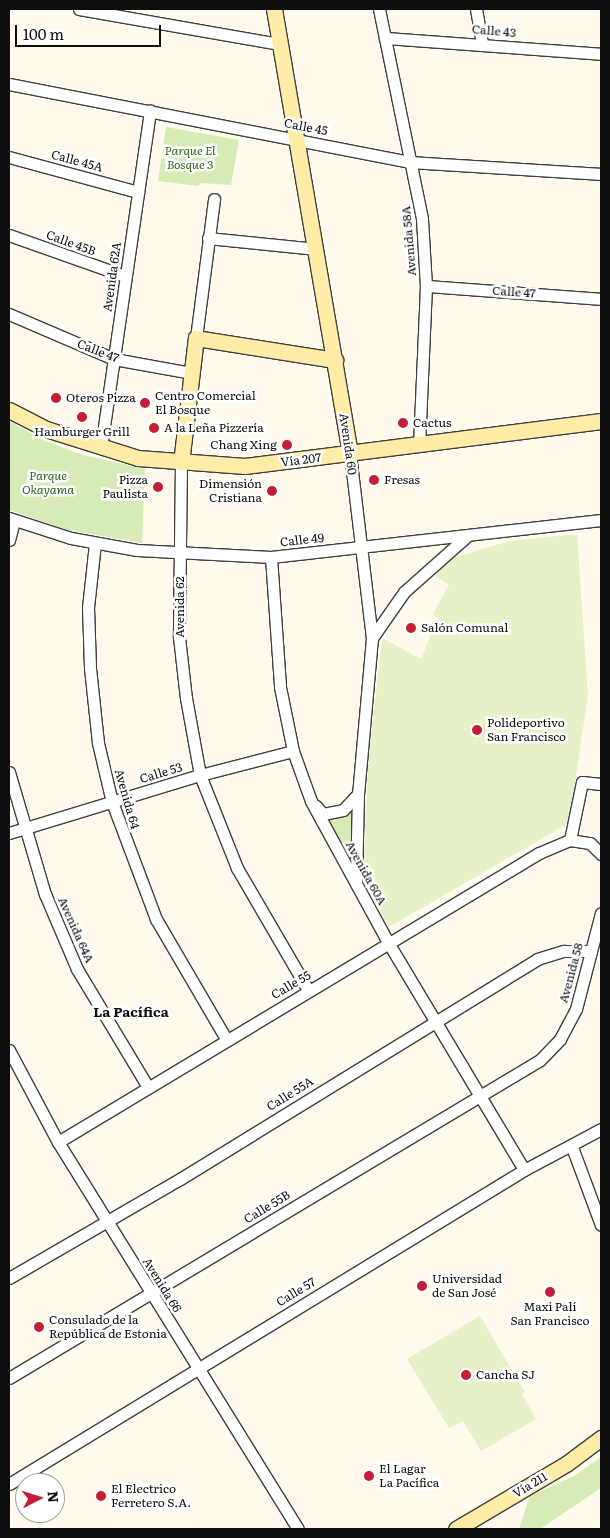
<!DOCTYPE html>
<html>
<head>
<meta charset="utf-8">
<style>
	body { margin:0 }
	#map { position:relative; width:610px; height:1538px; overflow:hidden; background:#fffaec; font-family:Literata,serif }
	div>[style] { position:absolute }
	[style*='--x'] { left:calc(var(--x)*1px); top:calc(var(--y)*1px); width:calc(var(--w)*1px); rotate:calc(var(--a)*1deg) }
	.green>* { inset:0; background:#d6ebb5 }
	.pitch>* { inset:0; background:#e7f1c7 }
	.roads { filter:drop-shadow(1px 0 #404040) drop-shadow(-1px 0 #404040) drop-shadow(0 1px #404040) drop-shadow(0 -1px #404040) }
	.street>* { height:11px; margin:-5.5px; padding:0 5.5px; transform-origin:5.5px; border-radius:5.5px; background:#fff }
	.secondary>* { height:15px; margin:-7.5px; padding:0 7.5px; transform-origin:7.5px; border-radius:7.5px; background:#ffeda7 }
	.dots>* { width:14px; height:14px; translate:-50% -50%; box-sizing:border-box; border:2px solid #fff; border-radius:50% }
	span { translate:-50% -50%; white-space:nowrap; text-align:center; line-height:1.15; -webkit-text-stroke:5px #fff; paint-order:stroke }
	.street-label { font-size:12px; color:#0d0d0d }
	.park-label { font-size:12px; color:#32671b; font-style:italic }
	.poi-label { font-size:12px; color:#0d0d0d }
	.left { translate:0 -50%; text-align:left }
	.right { translate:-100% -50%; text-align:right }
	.neighbourhood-label { font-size:14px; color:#0d0d0d; font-weight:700 }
	.frame { position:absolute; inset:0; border:10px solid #0d0d0d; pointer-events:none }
	.north { position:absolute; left:15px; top:1473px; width:50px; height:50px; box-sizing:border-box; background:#fff; border:1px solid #9e9e9e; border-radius:50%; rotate:85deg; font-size:14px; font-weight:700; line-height:20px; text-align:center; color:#0d0d0d }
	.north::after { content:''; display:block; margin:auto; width:18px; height:22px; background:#c21f37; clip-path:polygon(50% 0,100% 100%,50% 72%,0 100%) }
	.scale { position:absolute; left:15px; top:25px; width:146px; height:22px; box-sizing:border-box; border:2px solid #0d0d0d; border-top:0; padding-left:6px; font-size:15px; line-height:18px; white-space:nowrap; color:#0d0d0d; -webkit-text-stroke:4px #fff; paint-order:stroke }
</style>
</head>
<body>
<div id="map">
	<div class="green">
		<i style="clip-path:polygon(166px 127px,239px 140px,231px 185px,201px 183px,198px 186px,158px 181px)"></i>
		<i style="clip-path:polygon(9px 421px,43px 440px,83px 455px,145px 469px,142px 543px,68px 530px,9px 510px)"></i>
		<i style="clip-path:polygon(352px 807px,351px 863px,324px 818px)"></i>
		<i style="clip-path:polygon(601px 1457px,601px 1488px,540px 1529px,519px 1529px,530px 1496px,574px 1476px)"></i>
	</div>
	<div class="pitch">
		<i style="clip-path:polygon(577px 534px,588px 695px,569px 823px,389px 927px,365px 887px,363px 878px,368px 765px,382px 638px,421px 659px,438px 618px,433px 614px,449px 585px,430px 572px,453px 558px,509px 541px)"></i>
		<i style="clip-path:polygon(480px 1316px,525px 1392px,522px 1394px,536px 1419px,481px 1451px,463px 1421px,449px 1428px,407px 1359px)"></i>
	</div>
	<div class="roads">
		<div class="street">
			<i style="--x:79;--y:9;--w:204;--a:9.9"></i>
			<i style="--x:379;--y:9;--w:214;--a:78.4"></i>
			<i style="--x:422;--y:219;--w:67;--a:86.6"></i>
			<i style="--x:426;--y:286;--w:158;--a:92.5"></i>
			<i style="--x:476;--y:9;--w:35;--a:80"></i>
			<i style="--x:385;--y:38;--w:217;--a:4.2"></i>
			<i style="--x:9;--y:84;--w:409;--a:11"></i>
			<i style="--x:411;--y:162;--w:190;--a:3.6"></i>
			<i style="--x:9;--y:157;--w:134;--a:15.2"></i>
			<i style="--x:9;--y:235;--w:123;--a:19.5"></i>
			<i style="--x:208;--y:238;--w:109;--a:5.8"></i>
			<i style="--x:426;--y:286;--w:175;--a:4.2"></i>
			<i style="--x:9;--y:314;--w:114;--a:23.2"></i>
			<i style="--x:114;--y:359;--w:78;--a:10.3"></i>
			<i style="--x:196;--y:338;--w:140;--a:-82.6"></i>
			<i style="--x:101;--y:447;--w:340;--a:-81.7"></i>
			<i style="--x:350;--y:454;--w:185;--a:83.2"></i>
			<i style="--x:372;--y:638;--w:157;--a:95.1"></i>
			<i style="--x:358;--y:794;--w:87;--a:91.3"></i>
			<i style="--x:181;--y:463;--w:174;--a:90.7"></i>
			<i style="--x:179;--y:637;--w:61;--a:83.5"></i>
			<i style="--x:186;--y:698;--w:78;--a:79.7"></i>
			<i style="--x:200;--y:775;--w:100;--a:68.3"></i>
			<i style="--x:237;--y:868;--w:141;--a:59.8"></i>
			<i style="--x:9;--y:518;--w:65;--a:17.9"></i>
			<i style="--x:71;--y:538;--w:67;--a:10.3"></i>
			<i style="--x:137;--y:550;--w:134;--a:3"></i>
			<i style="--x:271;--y:557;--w:332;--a:-6.4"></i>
			<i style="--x:9;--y:540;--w:20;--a:-75"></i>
			<i style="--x:95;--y:543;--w:64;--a:96.2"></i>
			<i style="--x:88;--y:607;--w:61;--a:88.1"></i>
			<i style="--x:90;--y:668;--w:75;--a:83.9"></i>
			<i style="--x:98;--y:743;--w:61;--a:76.7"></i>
			<i style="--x:112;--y:802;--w:125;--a:69.4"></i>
			<i style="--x:156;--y:919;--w:139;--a:59.7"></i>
			<i style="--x:271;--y:557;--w:130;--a:86"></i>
			<i style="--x:280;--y:687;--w:65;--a:78.5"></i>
			<i style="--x:293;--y:751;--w:53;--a:70.2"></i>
			<i style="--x:311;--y:801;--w:163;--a:61.4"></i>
			<i style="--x:389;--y:944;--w:263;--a:59.1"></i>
			<i style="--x:372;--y:638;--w:56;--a:-55.2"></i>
			<i style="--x:404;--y:592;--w:83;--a:-41.6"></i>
			<i style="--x:9;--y:772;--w:127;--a:73.6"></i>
			<i style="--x:45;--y:894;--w:82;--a:66.9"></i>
			<i style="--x:77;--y:969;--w:138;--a:59"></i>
			<i style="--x:316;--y:806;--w:11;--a:49"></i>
			<i style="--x:323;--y:814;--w:20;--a:-11"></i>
			<i style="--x:343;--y:810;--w:22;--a:-47"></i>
			<i style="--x:9;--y:833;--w:200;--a:-16.9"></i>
			<i style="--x:200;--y:775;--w:96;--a:-14.5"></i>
			<i style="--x:570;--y:840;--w:59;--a:-78.3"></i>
			<i style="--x:582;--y:782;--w:19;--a:6"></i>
			<i style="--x:9;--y:1050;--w:104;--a:62"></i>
			<i style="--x:58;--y:1142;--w:455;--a:58.2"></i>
			<i style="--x:58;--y:1142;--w:561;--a:-31"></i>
			<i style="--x:539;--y:853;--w:34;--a:-23"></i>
			<i style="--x:570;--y:840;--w:20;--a:9"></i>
			<i style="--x:590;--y:843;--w:16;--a:45"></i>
			<i style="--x:572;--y:1147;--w:83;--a:69.6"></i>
			<i style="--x:9;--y:1278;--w:198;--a:-30.1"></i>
			<i style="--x:180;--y:1179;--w:419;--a:-31.6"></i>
			<i style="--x:537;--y:959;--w:28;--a:-17"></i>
			<i style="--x:564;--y:951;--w:27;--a:0"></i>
			<i style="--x:9;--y:1378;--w:619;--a:-30.92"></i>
			<i style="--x:540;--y:1060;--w:29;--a:-46"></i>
			<i style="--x:560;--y:1039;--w:34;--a:-62"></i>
			<i style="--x:576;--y:1009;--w:99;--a:-75.4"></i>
			<i style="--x:9;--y:1484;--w:603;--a:-31.37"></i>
			<i style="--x:524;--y:1170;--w:87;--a:-28"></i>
		</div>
		<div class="secondary">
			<i style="--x:274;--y:9;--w:451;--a:80.3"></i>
			<i style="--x:9;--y:410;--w:42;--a:27.2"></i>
			<i style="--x:46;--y:429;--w:96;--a:17.5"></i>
			<i style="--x:138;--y:458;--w:107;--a:4.3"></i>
			<i style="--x:245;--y:466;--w:359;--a:-7.2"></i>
			<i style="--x:181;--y:463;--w:126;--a:-83.2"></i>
			<i style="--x:196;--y:338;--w:141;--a:9"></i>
			<i style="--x:456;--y:1529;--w:128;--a:-30.6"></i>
			<i style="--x:566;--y:1464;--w:44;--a:-36.6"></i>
		</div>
	</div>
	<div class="dots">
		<i style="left:56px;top:398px;background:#c21f37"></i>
		<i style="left:145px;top:403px;background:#c21f37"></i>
		<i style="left:82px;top:417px;background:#c21f37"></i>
		<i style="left:403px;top:423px;background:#c21f37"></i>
		<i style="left:154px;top:428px;background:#c21f37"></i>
		<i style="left:287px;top:445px;background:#c21f37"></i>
		<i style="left:374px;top:480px;background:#c21f37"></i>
		<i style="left:158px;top:487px;background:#c21f37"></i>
		<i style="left:272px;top:491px;background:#c21f37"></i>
		<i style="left:411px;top:628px;background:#c21f37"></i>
		<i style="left:477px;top:730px;background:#c21f37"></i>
		<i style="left:422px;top:1286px;background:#c21f37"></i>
		<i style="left:550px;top:1292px;background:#c21f37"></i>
		<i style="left:39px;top:1327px;background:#c21f37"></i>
		<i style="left:466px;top:1375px;background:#c21f37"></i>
		<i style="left:369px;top:1476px;background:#c21f37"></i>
		<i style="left:101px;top:1496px;background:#c21f37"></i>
	</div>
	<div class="street-label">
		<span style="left:494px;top:31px;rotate:5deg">Calle 43</span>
		<span style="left:306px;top:127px;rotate:11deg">Calle 45</span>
		<span style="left:77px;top:161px;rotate:15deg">Calle 45A</span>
		<span style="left:409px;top:241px;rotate:-95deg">Avenida 58A</span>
		<span style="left:71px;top:243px;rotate:20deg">Calle 45B</span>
		<span style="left:112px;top:277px;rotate:-82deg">Avenida 62A</span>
		<span style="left:514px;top:292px;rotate:4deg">Calle 47</span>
		<span style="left:98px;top:351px;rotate:21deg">Calle 47</span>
		<span style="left:348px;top:444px;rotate:82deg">Avenida 60</span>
		<span style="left:301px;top:460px;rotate:-7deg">Vía 207</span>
		<span style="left:302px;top:540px;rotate:-6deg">Calle 49</span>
		<span style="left:180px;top:607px;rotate:-90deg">Avenida 62</span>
		<span style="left:161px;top:773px;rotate:-17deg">Calle 53</span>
		<span style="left:127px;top:799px;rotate:74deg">Avenida 64</span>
		<span style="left:366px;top:873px;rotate:61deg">Avenida 60A</span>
		<span style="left:76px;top:930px;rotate:66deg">Avenida 64A</span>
		<span style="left:571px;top:973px;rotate:-75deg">Avenida 58</span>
		<span style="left:291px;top:985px;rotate:-30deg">Calle 55</span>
		<span style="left:290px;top:1094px;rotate:-32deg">Calle 55A</span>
		<span style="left:267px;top:1207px;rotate:-31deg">Calle 55B</span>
		<span style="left:162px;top:1285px;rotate:58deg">Avenida 66</span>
		<span style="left:296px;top:1292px;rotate:-31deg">Calle 57</span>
		<span style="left:530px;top:1485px;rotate:-31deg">Vía 211</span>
	</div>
	<div class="park-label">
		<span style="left:190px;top:158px">Parque El<br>Bosque 3</span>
		<span style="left:48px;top:483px">Parque<br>Okayama</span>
	</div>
	<div class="poi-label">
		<span class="left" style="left:155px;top:403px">Centro Comercial<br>El Bosque</span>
		<span class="left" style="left:66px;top:398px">Oteros Pizza</span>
		<span class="left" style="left:413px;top:423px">Cactus</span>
		<span class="left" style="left:164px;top:428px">A la Leña Pizzería</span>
		<span style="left:82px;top:432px">Hamburger Grill</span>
		<span class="right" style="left:277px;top:445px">Chang Xing</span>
		<span class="right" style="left:148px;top:487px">Pizza<br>Paulista</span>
		<span class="left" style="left:384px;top:480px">Fresas</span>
		<span class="right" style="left:262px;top:491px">Dimensión<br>Cristiana</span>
		<span class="left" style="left:421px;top:628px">Salón Comunal</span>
		<span class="left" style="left:487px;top:730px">Polideportivo<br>San Francisco</span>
		<span class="left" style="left:432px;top:1286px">Universidad<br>de San José</span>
		<span style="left:550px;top:1314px">Maxi Palí<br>San Francisco</span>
		<span class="left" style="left:49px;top:1327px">Consulado de la<br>República de Estonia</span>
		<span class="left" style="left:476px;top:1375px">Cancha SJ</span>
		<span class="left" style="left:379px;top:1476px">El Lagar<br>La Pacífica</span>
		<span class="left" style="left:111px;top:1496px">El Electrico<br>Ferretero S.A.</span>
	</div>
	<div class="neighbourhood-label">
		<span style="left:131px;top:1011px">La Pacífica</span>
	</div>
	<div class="frame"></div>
	<div class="north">N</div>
	<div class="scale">100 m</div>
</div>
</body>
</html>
